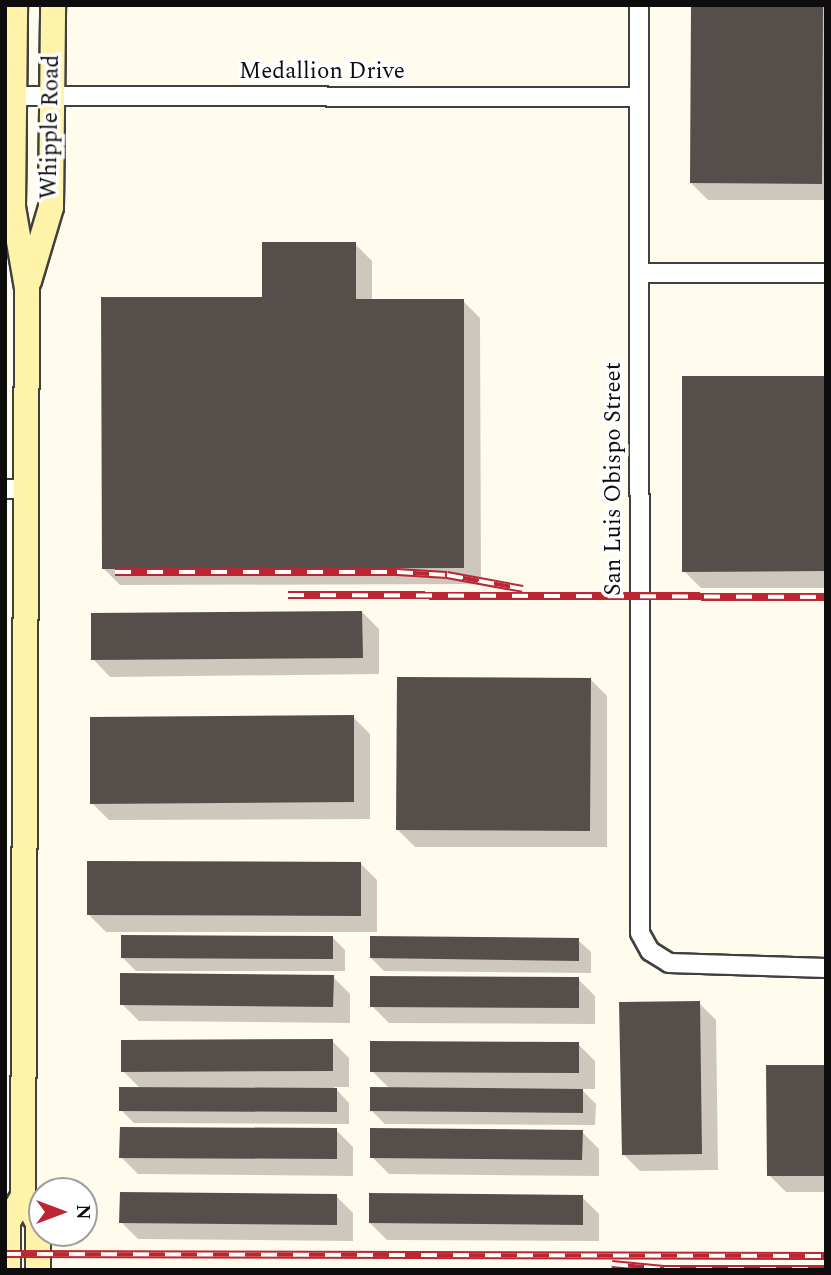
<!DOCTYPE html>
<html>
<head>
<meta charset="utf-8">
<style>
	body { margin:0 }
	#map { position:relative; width:831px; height:1275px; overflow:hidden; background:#fffbed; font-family:Spectral,serif }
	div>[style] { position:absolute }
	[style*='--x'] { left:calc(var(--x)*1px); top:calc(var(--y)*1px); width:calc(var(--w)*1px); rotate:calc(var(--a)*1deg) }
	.shadow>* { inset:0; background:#0003 }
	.building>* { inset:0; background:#564e4a }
	.roads { filter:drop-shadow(2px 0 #404040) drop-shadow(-2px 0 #404040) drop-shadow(0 2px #404040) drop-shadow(0 -2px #404040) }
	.street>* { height:18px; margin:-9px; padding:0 9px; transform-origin:9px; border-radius:9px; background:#fff }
	.secondary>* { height:24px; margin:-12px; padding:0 12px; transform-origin:12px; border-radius:12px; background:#fef3a9 }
	.rail>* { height:8px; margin-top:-4px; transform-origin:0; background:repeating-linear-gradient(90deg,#fff 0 16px,#bc2630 0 32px); box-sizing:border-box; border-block:2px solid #bc2630 }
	span { translate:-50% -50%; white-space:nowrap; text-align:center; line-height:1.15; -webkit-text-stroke:7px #fff; paint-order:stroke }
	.street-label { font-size:23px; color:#0d0d0d }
	.frame { position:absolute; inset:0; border:7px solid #0d0d0d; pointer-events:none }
	.north { position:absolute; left:28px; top:1177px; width:70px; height:70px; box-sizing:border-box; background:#fff; border:2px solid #9e9e9e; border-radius:50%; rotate:90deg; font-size:19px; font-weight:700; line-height:28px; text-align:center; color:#0d0d0d }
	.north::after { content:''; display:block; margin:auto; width:24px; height:32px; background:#bc2630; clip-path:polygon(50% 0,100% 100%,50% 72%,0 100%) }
</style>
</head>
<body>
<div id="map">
	<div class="shadow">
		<i style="clip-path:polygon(693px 5px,826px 5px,826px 200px,708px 200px,691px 183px)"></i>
		<i style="clip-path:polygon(355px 244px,372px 261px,372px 301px,463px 301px,480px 318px,481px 584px,120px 585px,103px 568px,264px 298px)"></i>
		<i style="clip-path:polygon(826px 378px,826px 588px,701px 588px,684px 571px)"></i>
		<i style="clip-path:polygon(362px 612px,379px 629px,379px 674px,110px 677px,93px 659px)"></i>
		<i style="clip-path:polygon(590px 679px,607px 696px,607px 847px,415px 847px,398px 830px)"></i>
		<i style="clip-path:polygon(353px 717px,370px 734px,370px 819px,109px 820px,92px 803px)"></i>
		<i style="clip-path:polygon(360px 863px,377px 880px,377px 932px,106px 932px,89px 915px)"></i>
		<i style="clip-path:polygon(332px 937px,345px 950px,345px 971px,136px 971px,123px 958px)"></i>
		<i style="clip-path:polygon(578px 940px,591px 952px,591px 973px,384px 971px,371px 958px)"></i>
		<i style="clip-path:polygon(333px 977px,350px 994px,350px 1023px,139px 1021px,122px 1004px)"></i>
		<i style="clip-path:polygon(578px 979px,595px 996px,595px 1024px,389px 1023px,372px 1006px)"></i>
		<i style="clip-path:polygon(699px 1003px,716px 1020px,718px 1170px,640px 1171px,623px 1154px)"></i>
		<i style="clip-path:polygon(332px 1041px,349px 1058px,349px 1087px,334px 1087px,349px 1103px,349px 1124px,134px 1123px,121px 1110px,141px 1089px,123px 1071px)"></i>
		<i style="clip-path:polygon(578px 1044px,595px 1061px,595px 1089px,581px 1089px,596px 1104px,595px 1125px,385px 1124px,372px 1111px,390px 1089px,372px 1071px)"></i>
		<i style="clip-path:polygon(826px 1066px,826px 1192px,786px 1192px,769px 1175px)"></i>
		<i style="clip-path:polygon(336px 1130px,353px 1147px,353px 1176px,138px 1174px,121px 1157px)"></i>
		<i style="clip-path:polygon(582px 1132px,599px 1149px,599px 1176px,389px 1174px,372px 1157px)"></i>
		<i style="clip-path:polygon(336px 1196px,353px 1213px,353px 1241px,138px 1239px,121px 1222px)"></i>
		<i style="clip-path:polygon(582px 1197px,599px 1214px,599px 1241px,387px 1240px,370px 1223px)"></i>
	</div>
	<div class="building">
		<i style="clip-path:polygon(691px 5px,823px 5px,822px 184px,690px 183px)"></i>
		<i style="clip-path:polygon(262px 242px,356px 242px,356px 299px,464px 299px,464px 568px,102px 569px,101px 297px,262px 297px)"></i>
		<i style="clip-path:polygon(682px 376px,826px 376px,826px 571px,682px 572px)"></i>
		<i style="clip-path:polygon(362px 611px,363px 658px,91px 660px,91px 613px)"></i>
		<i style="clip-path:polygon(397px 677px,591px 678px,590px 831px,396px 830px)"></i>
		<i style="clip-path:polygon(354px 715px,354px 802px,90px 804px,90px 717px)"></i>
		<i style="clip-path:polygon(87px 861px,361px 862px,361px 916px,87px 915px)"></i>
		<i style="clip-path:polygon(121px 935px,333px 936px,333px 959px,121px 958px)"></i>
		<i style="clip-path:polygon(370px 936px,579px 938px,579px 961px,370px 958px)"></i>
		<i style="clip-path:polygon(120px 973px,334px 975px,333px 1007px,120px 1005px)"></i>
		<i style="clip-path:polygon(370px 976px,579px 977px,579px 1008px,370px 1007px)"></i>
		<i style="clip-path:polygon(700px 1001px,702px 1154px,622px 1155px,619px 1002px)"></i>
		<i style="clip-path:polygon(333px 1039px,333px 1071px,121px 1072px,121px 1040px)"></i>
		<i style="clip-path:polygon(370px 1041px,579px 1042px,579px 1073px,370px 1072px)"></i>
		<i style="clip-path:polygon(766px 1065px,826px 1065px,826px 1176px,767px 1176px)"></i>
		<i style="clip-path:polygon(119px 1087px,337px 1088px,337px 1112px,119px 1111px)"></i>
		<i style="clip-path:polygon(370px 1087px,583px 1089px,583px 1113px,370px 1111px)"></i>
		<i style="clip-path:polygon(120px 1127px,337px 1128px,337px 1159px,119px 1158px)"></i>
		<i style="clip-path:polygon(370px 1128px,583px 1130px,582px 1160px,370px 1158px)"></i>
		<i style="clip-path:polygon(120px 1192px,337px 1194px,337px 1225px,119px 1223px)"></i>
		<i style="clip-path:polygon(369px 1193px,583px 1195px,583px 1225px,369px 1223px)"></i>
	</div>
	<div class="roads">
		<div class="street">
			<i style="--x:639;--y:5;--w:928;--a:89.94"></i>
			<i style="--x:640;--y:933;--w:21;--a:61"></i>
			<i style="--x:650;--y:951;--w:22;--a:32"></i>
			<i style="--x:669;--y:963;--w:157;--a:1.8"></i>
			<i style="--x:5;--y:96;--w:634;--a:0.09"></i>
			<i style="--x:639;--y:273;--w:187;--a:0"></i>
			<i style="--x:5;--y:489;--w:19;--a:0"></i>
		</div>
		<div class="secondary">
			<i style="--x:29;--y:281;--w:77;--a:-73.4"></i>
			<i style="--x:51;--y:207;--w:202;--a:-89.4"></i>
			<i style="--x:23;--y:1196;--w:31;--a:61"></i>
			<i style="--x:38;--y:1223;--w:47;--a:90"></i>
			<i style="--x:8;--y:1270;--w:48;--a:-90"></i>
			<i style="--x:8;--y:1222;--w:30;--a:-60"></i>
			<i style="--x:23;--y:1196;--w:908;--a:-89.75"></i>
			<i style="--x:27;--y:288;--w:82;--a:-99.8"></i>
			<i style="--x:13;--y:207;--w:202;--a:-89.4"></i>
		</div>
	</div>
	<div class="rail">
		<i style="--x:115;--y:572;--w:282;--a:0"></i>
		<i style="--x:397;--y:572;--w:50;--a:3.4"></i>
		<i style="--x:447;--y:575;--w:77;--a:10.4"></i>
		<i style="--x:288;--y:595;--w:538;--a:0.21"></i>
		<i style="--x:5;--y:1254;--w:821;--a:0.14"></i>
		<i style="--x:612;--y:1264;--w:52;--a:5.5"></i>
		<i style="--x:664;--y:1269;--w:162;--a:0"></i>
	</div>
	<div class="street-label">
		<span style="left:322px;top:72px">Medallion Drive</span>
		<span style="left:51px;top:127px;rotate:-89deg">Whipple Road</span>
		<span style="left:614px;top:479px;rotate:-90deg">San Luis Obispo Street</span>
	</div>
	<div class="frame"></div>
	<div class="north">N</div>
</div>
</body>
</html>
